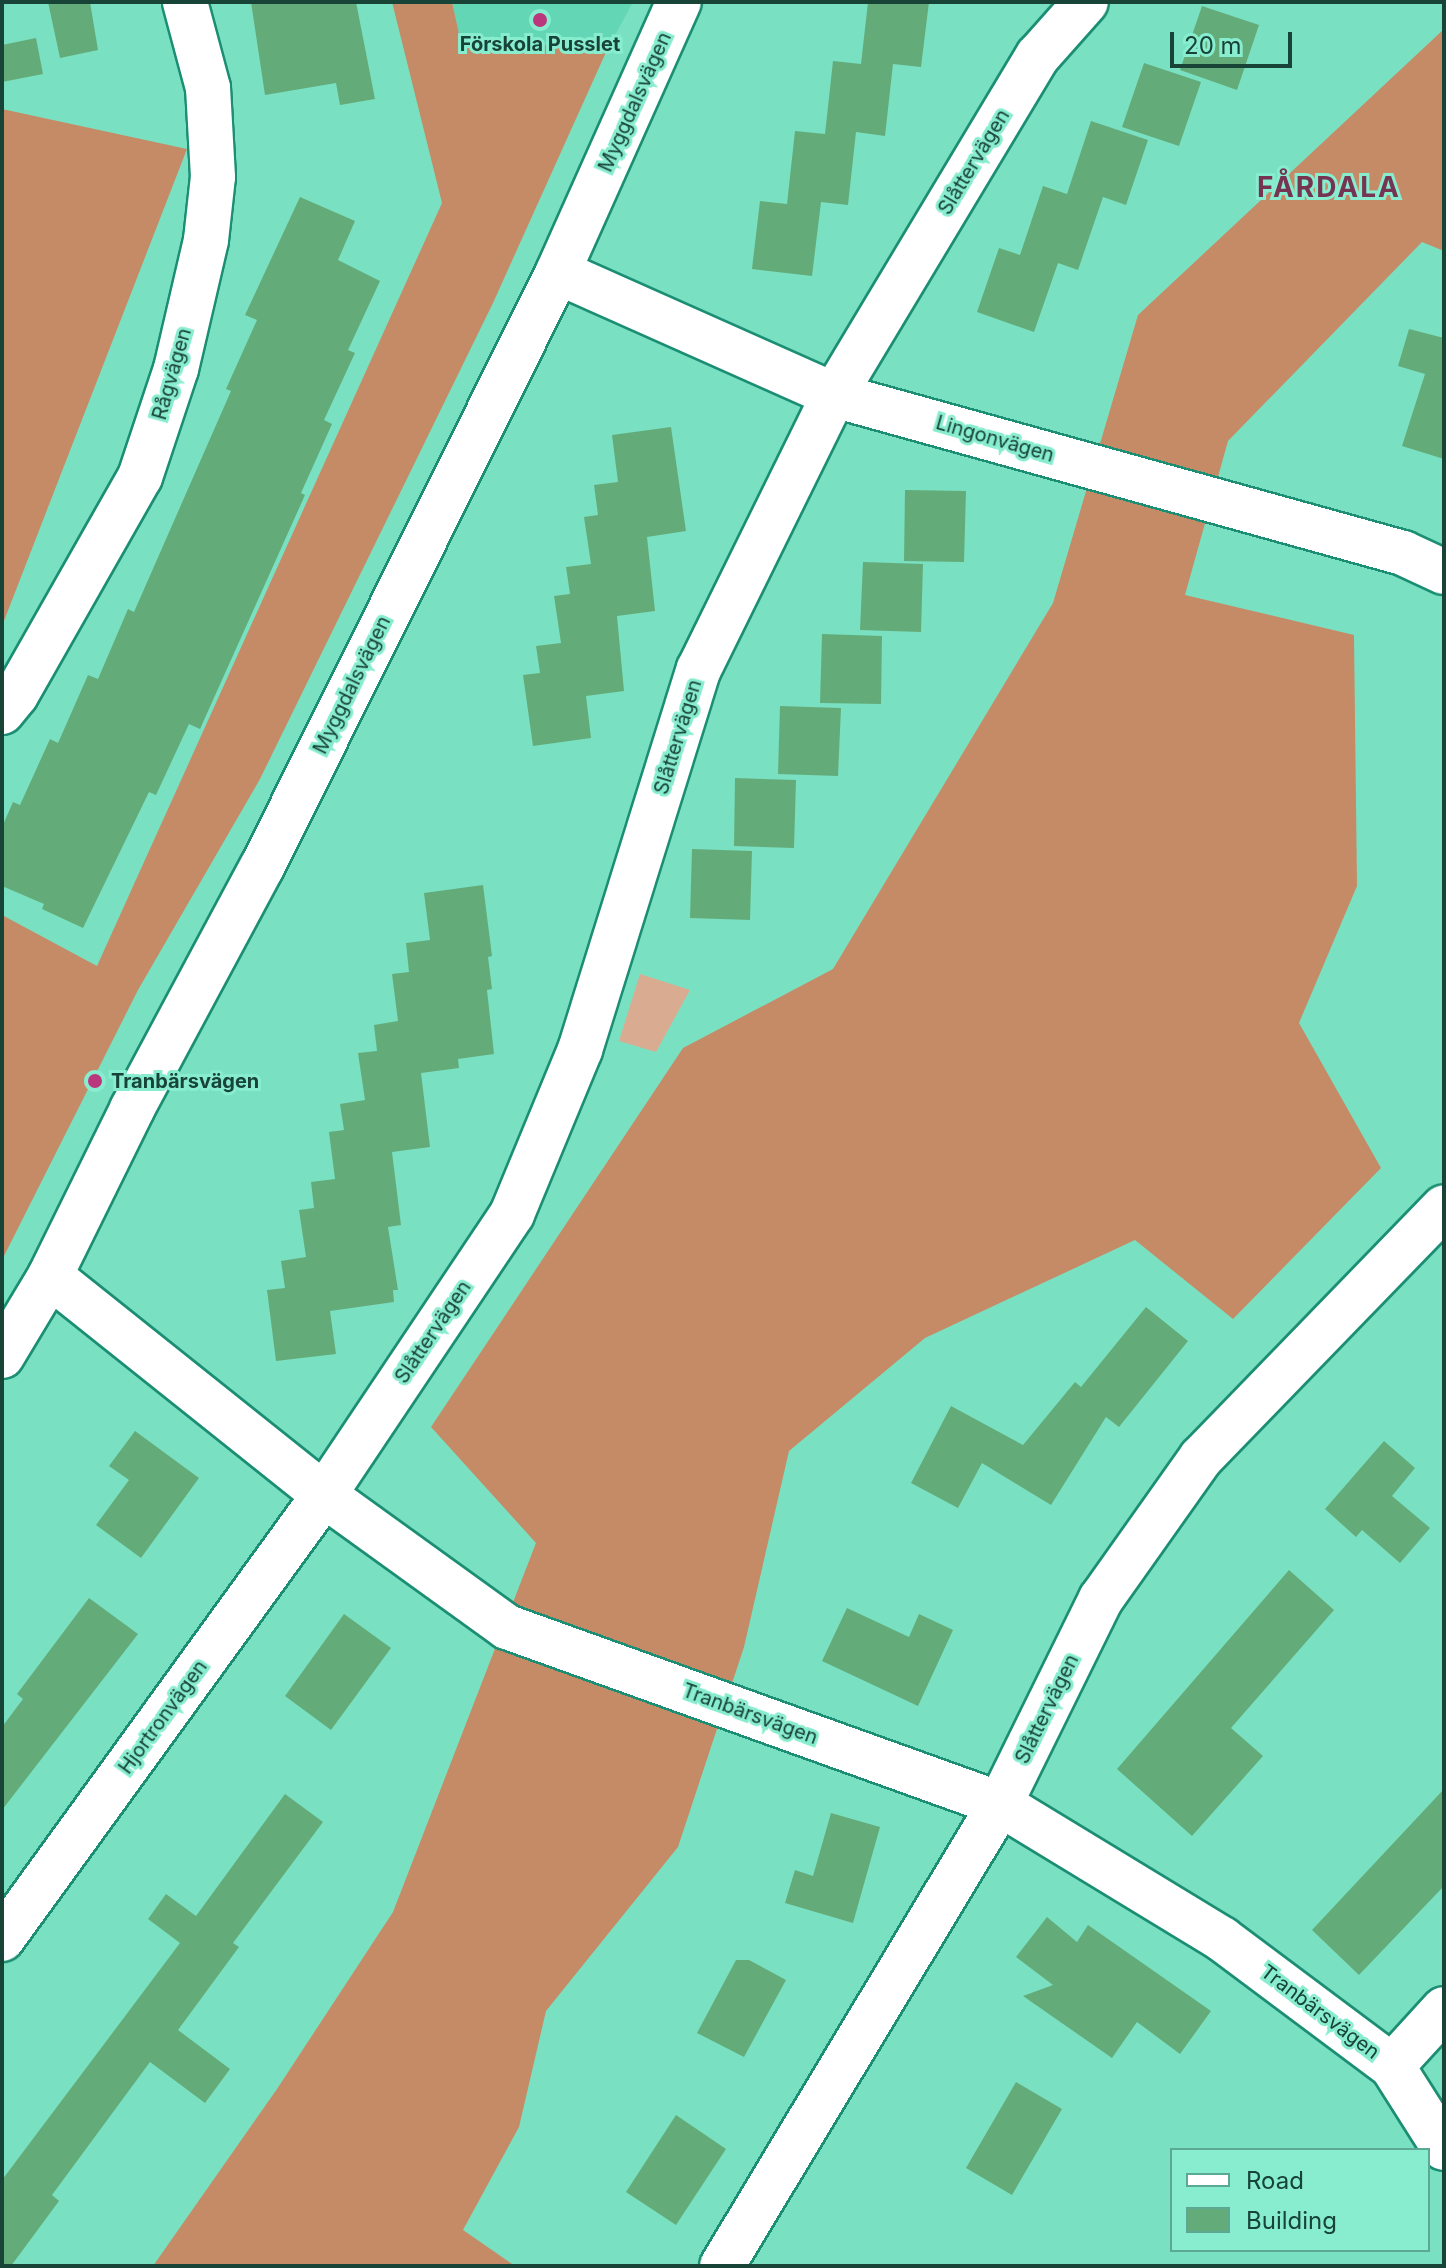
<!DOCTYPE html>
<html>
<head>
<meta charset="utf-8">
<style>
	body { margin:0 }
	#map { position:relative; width:1446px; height:2268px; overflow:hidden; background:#7ae0c2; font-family:Inter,sans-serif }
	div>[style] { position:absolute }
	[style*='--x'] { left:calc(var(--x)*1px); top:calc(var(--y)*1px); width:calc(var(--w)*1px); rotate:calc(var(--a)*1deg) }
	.built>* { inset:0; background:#63d6b5 }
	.green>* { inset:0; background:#d9ac91 }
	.forest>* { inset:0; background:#c58b67 }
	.building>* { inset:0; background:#63ac79 }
	.roads { filter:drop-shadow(2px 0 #1b8e73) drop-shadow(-2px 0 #1b8e73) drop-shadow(0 2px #1b8e73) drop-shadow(0 -2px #1b8e73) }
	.minor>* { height:44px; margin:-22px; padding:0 22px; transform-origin:22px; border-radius:22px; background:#fff }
	.dots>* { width:22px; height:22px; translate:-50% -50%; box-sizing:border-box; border:4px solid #87edce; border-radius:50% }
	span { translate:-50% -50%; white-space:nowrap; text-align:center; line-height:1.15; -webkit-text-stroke:6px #87edce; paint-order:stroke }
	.poi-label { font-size:20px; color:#184337; font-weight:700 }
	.left { translate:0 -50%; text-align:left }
	.street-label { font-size:20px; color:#184337 }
	.district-label { font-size:28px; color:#763453; font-weight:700; letter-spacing:2px }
	.frame { position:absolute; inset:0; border:4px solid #184337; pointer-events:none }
	.legend { position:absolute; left:1170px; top:2148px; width:260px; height:104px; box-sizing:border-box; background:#87edce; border:2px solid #5ba992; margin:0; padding:10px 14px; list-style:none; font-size:24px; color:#184337 }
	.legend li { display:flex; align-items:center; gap:16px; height:40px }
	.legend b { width:40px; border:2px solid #5ba992 }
	.scale { position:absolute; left:1170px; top:32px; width:122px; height:36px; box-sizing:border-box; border:4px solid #184337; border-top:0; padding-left:10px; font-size:24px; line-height:28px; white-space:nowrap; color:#184337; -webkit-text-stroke:6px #87edce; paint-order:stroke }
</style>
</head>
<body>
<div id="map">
	<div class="built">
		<i style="clip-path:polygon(452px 2px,633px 2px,607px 50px,460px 38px)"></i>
	</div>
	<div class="green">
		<i style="clip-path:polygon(640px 974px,690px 990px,656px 1052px,619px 1041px)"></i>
	</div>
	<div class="forest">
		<i style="clip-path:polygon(392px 2px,452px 2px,460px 38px,607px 50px,493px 303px,260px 779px,138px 990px,2px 1260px,2px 915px,97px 966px,442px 203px)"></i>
		<i style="clip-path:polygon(1444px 29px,1444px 251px,1422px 242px,1228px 441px,1185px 595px,1354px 635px,1357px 886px,1299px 1023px,1381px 1168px,1233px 1319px,1135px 1240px,925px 1338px,789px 1451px,744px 1647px,678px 1847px,546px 2011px,519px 2127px,463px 2230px,515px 2266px,153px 2266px,277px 2089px,393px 1912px,536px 1543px,431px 1427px,683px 1048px,833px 969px,1053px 603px,1138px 315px)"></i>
		<i style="clip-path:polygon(2px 109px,187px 149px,2px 626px)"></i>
	</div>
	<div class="building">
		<i style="clip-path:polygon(48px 2px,90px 2px,98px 50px,60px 58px)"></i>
		<i style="clip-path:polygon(251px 2px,356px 2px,375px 99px,340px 105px,336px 83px,265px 95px)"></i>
		<i style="clip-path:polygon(868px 2px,929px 2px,921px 67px,893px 64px,885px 136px,856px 132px,848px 205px,821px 202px,812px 276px,752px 269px,760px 201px,787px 204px,795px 131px,825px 134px,833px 61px,861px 64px)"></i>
		<i style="clip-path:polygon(1202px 6px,1259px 25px,1237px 90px,1180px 70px)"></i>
		<i style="clip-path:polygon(36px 38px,43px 74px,2px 82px,2px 45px)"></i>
		<i style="clip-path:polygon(1144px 63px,1201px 82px,1179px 146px,1122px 127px)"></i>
		<i style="clip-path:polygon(1091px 121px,1148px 140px,1126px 205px,1103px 197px,1078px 270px,1058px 263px,1034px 332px,977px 312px,999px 248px,1020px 255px,1043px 186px,1067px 194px)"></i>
		<i style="clip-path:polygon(300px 197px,355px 221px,338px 260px,380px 281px,348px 350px,355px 353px,324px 420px,332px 424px,301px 493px,305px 495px,213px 700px,200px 729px,189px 724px,156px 795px,149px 792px,83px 928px,42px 909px,44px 904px,2px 886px,2px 827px,13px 802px,20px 805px,50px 739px,58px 743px,88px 675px,98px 679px,128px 609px,134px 612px,231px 391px,226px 389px,257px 320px,245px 315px)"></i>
		<i style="clip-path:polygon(1409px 329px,1444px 338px,1444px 459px,1402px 446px,1425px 374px,1398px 366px)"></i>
		<i style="clip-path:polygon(671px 427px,686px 531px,647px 537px,655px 611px,617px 616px,624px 691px,586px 696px,591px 738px,533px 746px,523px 675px,540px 673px,536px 646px,561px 643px,554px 596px,570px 594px,566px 567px,591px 564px,584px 517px,598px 515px,594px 485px,618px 482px,612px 435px)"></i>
		<i style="clip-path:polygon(905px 490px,966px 491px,964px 562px,904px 561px)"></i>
		<i style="clip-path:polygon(863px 562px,923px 564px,921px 632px,860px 630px)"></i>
		<i style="clip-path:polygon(822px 634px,882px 636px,881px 704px,820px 703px)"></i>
		<i style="clip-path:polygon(780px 706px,841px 708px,838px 776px,778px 774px)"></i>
		<i style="clip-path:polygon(735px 778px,796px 780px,794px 848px,734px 846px)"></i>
		<i style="clip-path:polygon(692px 849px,752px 851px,750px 920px,690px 918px)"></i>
		<i style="clip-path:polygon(483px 885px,492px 956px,488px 957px,492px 989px,487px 990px,494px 1054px,458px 1059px,459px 1068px,421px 1073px,430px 1147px,392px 1152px,401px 1225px,388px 1227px,398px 1290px,393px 1290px,394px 1302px,330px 1311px,336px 1354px,276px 1361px,267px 1290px,285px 1288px,281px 1261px,306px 1257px,299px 1210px,314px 1208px,311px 1182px,335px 1179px,329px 1132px,344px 1130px,340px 1104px,365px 1100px,358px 1053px,377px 1051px,374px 1025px,398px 1021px,392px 974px,409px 972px,406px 943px,430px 940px,424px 893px)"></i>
		<i style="clip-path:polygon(1146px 1307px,1188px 1341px,1119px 1427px,1106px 1417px,1051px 1505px,982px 1463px,958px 1508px,911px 1483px,951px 1406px,1023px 1445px,1075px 1382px,1081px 1387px)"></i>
		<i style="clip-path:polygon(135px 1431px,199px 1478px,141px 1558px,96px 1525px,129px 1480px,109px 1466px)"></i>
		<i style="clip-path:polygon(1384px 1441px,1415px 1468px,1392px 1496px,1430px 1528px,1400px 1563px,1362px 1530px,1356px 1537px,1325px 1509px)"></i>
		<i style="clip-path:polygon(1289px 1570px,1334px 1610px,1231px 1728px,1263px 1756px,1192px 1836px,1117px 1769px)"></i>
		<i style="clip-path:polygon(89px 1598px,138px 1634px,2px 1810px,2px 1727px,23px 1699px,17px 1694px)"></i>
		<i style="clip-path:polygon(847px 1608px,909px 1637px,919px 1614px,953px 1630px,918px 1706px,822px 1661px)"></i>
		<i style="clip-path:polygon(344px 1614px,391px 1648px,331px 1730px,285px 1696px)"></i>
		<i style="clip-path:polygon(1444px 1789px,1444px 1886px,1359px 1975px,1312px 1930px)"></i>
		<i style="clip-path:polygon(285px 1794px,323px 1822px,233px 1943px,239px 1947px,178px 2030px,230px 2069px,205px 2103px,150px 2062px,52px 2195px,59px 2201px,11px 2266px,2px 2266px,2px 2180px,180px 1943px,148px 1919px,166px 1894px,196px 1916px)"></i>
		<i style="clip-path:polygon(831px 1813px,880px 1827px,853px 1923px,785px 1903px,795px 1870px,813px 1876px)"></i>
		<i style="clip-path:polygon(1047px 1917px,1077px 1942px,1088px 1925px,1211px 2011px,1180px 2054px,1137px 2022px,1112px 2058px,1023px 1996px,1053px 1985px,1016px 1957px)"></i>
		<i style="clip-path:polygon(736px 1960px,749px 1960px,786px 1980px,744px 2057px,697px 2033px)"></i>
		<i style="clip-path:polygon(1016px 2082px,1062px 2109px,1012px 2195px,966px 2168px)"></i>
		<i style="clip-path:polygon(676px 2115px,726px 2149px,676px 2225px,626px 2192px)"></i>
	</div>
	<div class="roads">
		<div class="minor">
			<i style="--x:558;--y:272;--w:302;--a:24"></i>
			<i style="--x:834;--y:395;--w:591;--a:15.52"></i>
			<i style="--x:1403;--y:553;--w:45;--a:24.9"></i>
			<i style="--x:2;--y:712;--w:22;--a:-51"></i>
			<i style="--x:16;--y:695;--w:251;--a:-60.4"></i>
			<i style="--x:140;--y:477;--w:114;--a:-71.6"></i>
			<i style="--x:176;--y:369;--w:132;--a:-76.9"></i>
			<i style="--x:206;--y:240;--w:63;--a:-83.7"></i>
			<i style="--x:213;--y:177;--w:89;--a:-93.2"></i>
			<i style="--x:208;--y:88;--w:89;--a:-105"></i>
			<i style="--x:50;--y:1276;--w:351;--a:38.6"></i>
			<i style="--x:324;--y:1495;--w:226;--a:35.8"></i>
			<i style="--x:507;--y:1627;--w:524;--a:19.75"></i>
			<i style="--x:1000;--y:1804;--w:260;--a:31.3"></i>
			<i style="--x:1222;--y:1939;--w:212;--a:36.8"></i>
			<i style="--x:1392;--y:2066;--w:97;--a:57.6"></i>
			<i style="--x:2;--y:1356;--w:93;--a:-59"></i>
			<i style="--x:50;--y:1276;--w:186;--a:-63.8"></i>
			<i style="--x:132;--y:1109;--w:275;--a:-61.8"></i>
			<i style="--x:262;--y:867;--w:665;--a:-63.55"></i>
			<i style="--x:558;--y:272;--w:296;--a:-65.9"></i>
			<i style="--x:2;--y:1939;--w:548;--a:-54.05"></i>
			<i style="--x:324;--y:1495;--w:338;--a:-56.2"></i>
			<i style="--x:512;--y:1214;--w:178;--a:-67.5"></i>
			<i style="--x:580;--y:1050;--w:399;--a:-72.7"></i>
			<i style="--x:699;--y:669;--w:305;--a:-63.8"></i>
			<i style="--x:834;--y:395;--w:396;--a:-59"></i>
			<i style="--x:1038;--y:56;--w:72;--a:-48.4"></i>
			<i style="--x:1392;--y:2066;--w:77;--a:-47.6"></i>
			<i style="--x:722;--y:2266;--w:539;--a:-58.96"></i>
			<i style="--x:1000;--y:1804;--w:229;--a:-63.8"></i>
			<i style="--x:1101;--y:1599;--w:173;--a:-54.7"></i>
			<i style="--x:1201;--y:1458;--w:349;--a:-45.9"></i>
		</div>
	</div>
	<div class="dots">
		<i style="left:540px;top:20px;background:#bb377d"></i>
		<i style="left:95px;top:1081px;background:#bb377d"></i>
	</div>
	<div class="poi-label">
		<span style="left:540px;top:44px">Förskola Pusslet</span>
		<span class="left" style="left:111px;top:1081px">Tranbärsvägen</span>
	</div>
	<div class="street-label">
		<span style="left:635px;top:102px;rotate:-66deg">Myggdalsvägen</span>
		<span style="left:974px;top:162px;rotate:-59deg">Slåttervägen</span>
		<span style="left:172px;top:374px;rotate:-74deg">Rågvägen</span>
		<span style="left:995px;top:439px;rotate:16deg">Lingonvägen</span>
		<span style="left:352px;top:685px;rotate:-64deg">Myggdalsvägen</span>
		<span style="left:678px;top:737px;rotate:-73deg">Slåttervägen</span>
		<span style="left:433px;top:1332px;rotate:-56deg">Slåttervägen</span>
		<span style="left:1047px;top:1709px;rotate:-64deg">Slåttervägen</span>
		<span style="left:750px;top:1714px;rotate:20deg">Tranbärsvägen</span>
		<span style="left:163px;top:1717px;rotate:-54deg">Hjortronvägen</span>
		<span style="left:1320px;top:2012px;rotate:37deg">Tranbärsvägen</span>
	</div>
	<div class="district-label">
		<span style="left:1329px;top:187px">FÅRDALA</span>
	</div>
	<div class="frame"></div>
	<ul class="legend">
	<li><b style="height:10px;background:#fff"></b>Road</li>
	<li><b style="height:22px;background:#63ac79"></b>Building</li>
	</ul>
	<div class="scale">20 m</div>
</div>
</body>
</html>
